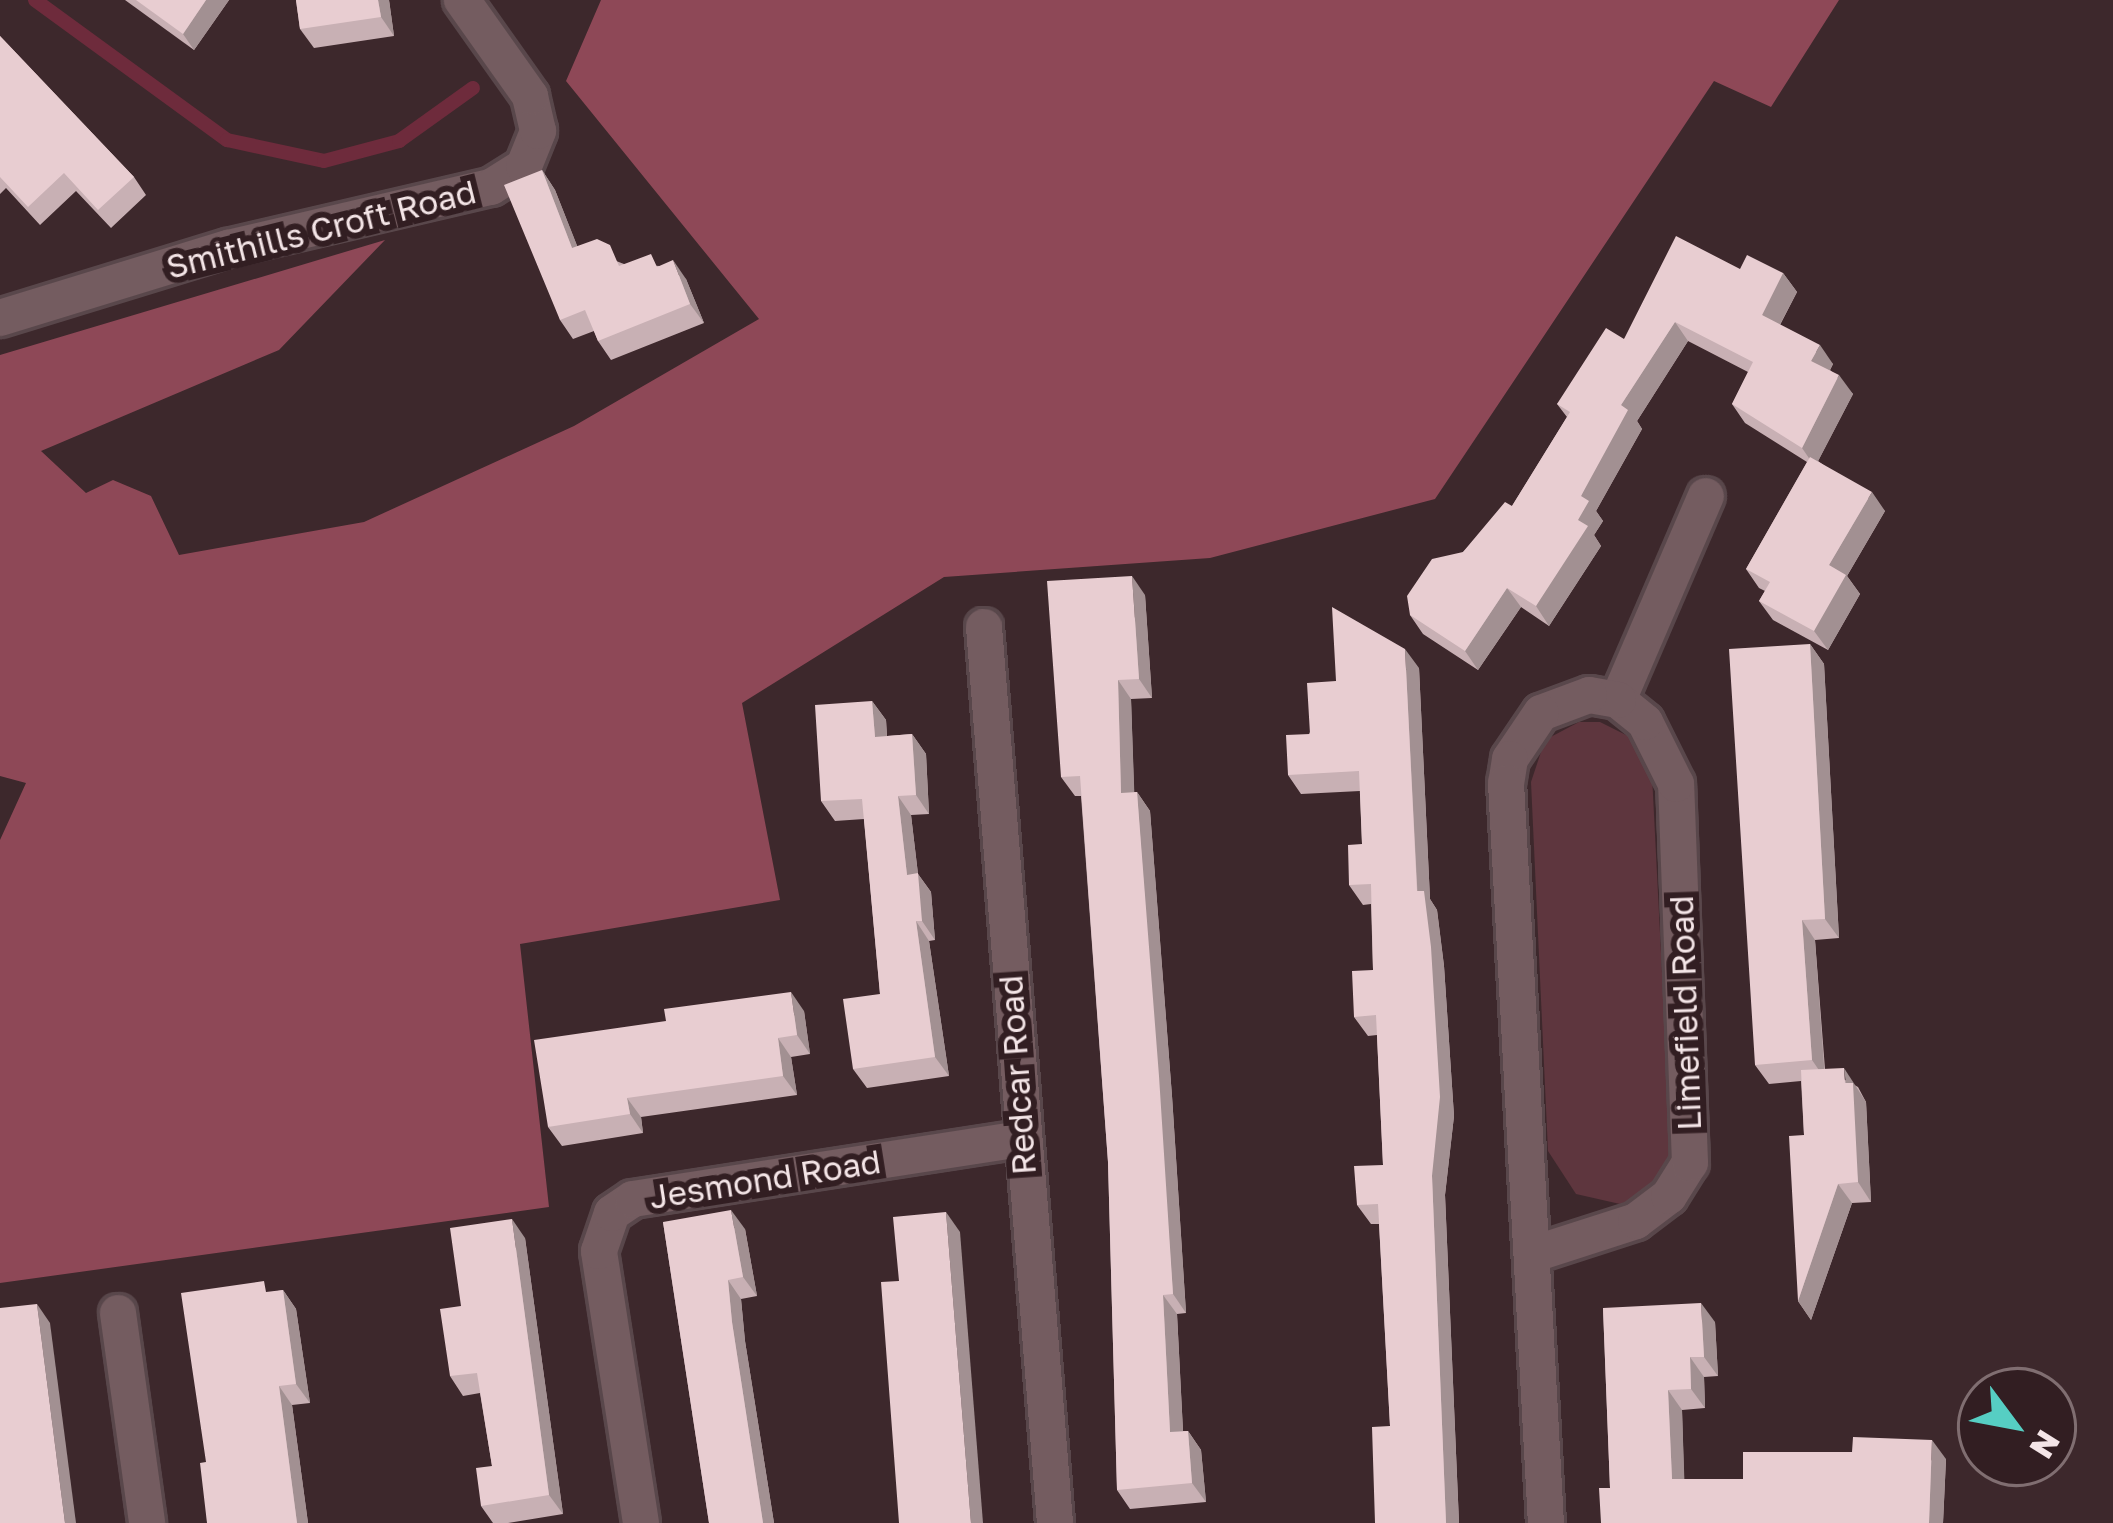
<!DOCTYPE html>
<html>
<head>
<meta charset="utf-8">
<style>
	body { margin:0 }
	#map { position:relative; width:2113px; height:1523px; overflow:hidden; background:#3d282c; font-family:"Golos Text",sans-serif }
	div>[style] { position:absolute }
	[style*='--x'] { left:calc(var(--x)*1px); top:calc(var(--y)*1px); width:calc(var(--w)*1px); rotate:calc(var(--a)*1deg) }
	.green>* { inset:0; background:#5e363e }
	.forest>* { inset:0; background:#8e4857 }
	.stream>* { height:14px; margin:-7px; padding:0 7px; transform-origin:7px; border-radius:7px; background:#6e2b3c }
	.roads { filter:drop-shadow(3px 0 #59474b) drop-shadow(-3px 0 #59474b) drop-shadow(0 3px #59474b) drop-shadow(0 -3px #59474b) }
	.street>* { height:36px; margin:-18px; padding:0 18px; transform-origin:18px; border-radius:18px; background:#745c60 }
	.wall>* { inset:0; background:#c8b0b4 }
	.shaded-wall>* { inset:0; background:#a29092 }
	.building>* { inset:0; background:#e8cdd1 }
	span { translate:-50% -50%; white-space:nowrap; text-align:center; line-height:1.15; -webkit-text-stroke:12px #321e22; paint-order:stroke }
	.street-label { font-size:33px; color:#f4e5e7 }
	.north { position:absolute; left:1957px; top:1367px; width:120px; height:120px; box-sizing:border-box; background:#321e22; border:3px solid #806e71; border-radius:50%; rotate:122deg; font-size:33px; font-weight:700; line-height:48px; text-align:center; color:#f4e5e7 }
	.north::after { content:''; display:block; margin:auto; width:42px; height:54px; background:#56cec3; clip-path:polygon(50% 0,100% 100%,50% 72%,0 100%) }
</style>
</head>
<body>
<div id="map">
	<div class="green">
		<i style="clip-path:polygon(1579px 722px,1600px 722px,1636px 740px,1652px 775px,1671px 1151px,1650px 1192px,1620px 1204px,1576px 1194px,1548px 1151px,1531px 782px,1545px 740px)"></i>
	</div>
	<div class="forest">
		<i style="clip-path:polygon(601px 0,1839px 0,1771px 107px,1714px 81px,1435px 499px,1210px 558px,944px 577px,742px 703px,780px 900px,520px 944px,549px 1207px,0 1283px,0 840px,26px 783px,0 776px,0 355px,385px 240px,279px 350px,41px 451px,86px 493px,113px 480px,151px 496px,179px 555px,364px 522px,574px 426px,759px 319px,566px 81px)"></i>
	</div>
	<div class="stream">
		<i style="--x:35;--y:0;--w:238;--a:36.1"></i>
		<i style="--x:227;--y:140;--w:99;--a:12.2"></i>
		<i style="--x:324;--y:161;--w:78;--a:-14.9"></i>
		<i style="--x:399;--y:141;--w:91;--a:-35.6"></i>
	</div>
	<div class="roads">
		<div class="street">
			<i style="--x:0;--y:318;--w:239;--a:-17.1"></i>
			<i style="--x:228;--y:248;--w:270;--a:-13.1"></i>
			<i style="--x:491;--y:187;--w:39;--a:-32"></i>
			<i style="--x:524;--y:166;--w:38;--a:-68"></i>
			<i style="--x:538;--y:131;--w:36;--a:-103"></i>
			<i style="--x:530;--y:96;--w:118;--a:-125.3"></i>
			<i style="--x:984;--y:627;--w:899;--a:85.47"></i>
			<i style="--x:1618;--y:700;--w:222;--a:-66.7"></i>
			<i style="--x:1537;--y:1253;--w:104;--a:-17.9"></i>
			<i style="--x:1636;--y:1221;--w:41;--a:-37.1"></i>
			<i style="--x:1669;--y:1196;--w:39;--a:-58"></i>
			<i style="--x:1690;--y:1163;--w:379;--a:-92.1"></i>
			<i style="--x:1676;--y:784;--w:69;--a:-116.6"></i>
			<i style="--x:1645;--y:722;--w:35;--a:-141"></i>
			<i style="--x:1618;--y:700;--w:29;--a:-170"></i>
			<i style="--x:1589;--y:695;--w:51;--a:159.4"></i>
			<i style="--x:1541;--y:713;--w:55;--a:124"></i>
			<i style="--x:1510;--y:759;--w:24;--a:99"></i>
			<i style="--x:1506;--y:783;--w:741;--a:86.91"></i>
			<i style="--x:118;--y:1313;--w:212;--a:82.1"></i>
			<i style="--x:641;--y:1523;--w:275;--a:-98.8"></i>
			<i style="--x:599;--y:1251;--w:40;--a:-71.1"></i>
			<i style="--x:612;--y:1213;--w:25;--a:-34"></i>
			<i style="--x:633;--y:1199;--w:394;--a:-8.8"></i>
		</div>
	</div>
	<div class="wall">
		<i style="clip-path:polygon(125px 0,229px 0,194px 50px)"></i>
		<i style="clip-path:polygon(296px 0,389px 0,394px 36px,314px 48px,300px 29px)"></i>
		<i style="clip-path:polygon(0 36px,134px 177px,146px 195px,111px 228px,76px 191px,40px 225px,6px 188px,0 194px)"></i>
		<i style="clip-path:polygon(542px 170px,555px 190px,577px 246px,624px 264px,660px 266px,686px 279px,704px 323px,611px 360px,598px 341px,594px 331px,573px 339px,560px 320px)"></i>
		<i style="clip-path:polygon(1740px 269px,1783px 273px,1797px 292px,1780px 325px,1833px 364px,1830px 370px,1853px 394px,1818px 461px,1885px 511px,1847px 576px,1860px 594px,1828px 650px,1773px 620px,1759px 601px,1765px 591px,1759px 588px,1746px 569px,1807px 462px,1745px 423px,1732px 404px,1748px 372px,1688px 341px,1637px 421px,1642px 429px,1596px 511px,1603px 521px,1594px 535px,1601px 546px,1549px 626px,1521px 607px,1478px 670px,1423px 634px,1410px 615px,1463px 552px,1512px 506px,1567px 417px,1557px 404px,1624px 339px)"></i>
		<i style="clip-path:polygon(1145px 595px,1152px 698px,1131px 699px,1134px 792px,1137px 792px,1150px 811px,1172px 1096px,1186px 1313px,1177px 1314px,1183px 1431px,1188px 1431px,1201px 1450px,1206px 1502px,1130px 1509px,1117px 1490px,1108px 1162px,1081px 796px,1075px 796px,1061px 777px)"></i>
		<i style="clip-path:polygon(1810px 644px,1824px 664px,1839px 938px,1815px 940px,1825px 1069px,1858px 1087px,1866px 1102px,1871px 1202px,1852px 1203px,1811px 1320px,1798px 1301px,1804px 1135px,1801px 1081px,1769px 1084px,1755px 1065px)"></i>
		<i style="clip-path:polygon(1419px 668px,1430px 899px,1437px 910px,1444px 966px,1454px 1116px,1445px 1195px,1459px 1523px,1375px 1523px,1390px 1426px,1379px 1224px,1371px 1224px,1357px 1205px,1383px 1165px,1377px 1035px,1368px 1036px,1354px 1017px,1373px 970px,1371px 904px,1363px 905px,1349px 885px,1362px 844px,1360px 791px,1301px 794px,1288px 775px,1336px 681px)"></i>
		<i style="clip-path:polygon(872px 701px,886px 720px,887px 736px,912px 734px,926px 754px,929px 814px,911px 815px,918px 874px,931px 892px,935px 940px,929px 941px,949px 1076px,867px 1088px,853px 1069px,880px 994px,864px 819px,835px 821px,821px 801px)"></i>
		<i style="clip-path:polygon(804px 1011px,810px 1054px,791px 1057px,797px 1095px,641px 1117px,643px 1133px,562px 1146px,548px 1127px)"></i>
		<i style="clip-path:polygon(663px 1222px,745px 1229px,757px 1296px,741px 1299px,745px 1341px,774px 1523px,709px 1523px)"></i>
		<i style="clip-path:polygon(525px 1238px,563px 1514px,508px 1523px,493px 1523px,481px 1506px,492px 1466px,480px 1393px,463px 1396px,450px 1376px,461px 1306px)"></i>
		<i style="clip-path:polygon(283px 1290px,296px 1309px,310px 1403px,292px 1405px,308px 1523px,207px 1523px,206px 1462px,272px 1292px)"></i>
		<i style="clip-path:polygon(1603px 1308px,1715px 1322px,1718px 1376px,1704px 1377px,1705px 1408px,1682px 1410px,1684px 1479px,1743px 1479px,1946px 1459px,1943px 1523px,1601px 1523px,1610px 1488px)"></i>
	</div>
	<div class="shaded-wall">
		<i style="clip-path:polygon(206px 0,229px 0,194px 50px,183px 34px)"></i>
		<i style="clip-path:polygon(378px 0,389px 0,394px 36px,381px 17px)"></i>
		<i style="clip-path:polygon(542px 170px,555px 190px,586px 268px,572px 248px)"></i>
		<i style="clip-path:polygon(673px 260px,686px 279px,704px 323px,690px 304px)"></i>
		<i style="clip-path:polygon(1783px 273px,1797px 292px,1775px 334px,1762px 315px)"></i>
		<i style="clip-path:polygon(1675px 322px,1688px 341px,1637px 421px,1642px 429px,1596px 511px,1603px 521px,1594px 535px,1601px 546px,1549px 626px,1536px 606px,1578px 520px,1581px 496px,1621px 405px)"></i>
		<i style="clip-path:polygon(1820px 345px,1833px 364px,1825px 380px,1811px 361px)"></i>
		<i style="clip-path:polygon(1839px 375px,1853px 394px,1815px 467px,1802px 448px)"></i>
		<i style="clip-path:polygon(1872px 492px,1885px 511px,1847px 576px,1860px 594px,1828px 650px,1814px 631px,1829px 565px)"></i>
		<i style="clip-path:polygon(1132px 576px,1145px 595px,1152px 698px,1139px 679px)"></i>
		<i style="clip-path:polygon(1507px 588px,1521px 607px,1478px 670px,1465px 651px)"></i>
		<i style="clip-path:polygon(1810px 644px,1824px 664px,1839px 938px,1825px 919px)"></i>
		<i style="clip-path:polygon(1405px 649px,1419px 668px,1430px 899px,1437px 910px,1444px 966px,1454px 1116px,1445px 1195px,1459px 1523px,1446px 1523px,1432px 1176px)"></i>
		<i style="clip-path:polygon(1118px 680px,1131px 699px,1135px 812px,1121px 793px)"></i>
		<i style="clip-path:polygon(872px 701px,886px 720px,888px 756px,875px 737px)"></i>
		<i style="clip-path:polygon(912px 734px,926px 754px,929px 814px,916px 795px)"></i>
		<i style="clip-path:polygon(1137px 792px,1150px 811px,1172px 1096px,1186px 1313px,1173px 1294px)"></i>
		<i style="clip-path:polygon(898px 796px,911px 815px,918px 874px,931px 892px,935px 940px,922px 921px,907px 875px)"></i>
		<i style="clip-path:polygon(1802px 920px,1815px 940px,1825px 1079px,1812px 1060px)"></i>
		<i style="clip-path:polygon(916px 921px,929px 941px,949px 1076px,935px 1057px)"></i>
		<i style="clip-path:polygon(791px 992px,804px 1011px,810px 1054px,797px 1035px)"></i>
		<i style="clip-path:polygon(778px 1038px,791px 1057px,797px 1095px,783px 1076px)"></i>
		<i style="clip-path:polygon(1844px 1068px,1866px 1102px,1871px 1202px,1858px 1182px)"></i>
		<i style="clip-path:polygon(627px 1098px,641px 1117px,643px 1133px,630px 1114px)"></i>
		<i style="clip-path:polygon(1838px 1184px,1852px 1203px,1811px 1320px,1798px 1301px)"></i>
		<i style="clip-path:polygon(731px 1210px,745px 1229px,757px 1296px,743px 1277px)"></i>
		<i style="clip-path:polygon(946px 1212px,960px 1232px,983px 1523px,971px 1523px)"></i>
		<i style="clip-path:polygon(512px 1219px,525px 1238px,563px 1514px,549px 1495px)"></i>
		<i style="clip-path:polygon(728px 1280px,741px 1299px,745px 1341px,774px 1523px,763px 1523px,732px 1322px)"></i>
		<i style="clip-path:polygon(283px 1290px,296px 1309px,310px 1403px,296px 1384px)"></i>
		<i style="clip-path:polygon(1163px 1295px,1177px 1314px,1184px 1451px,1170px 1432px)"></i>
		<i style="clip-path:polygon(1701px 1303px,1715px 1322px,1718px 1376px,1704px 1357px)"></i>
		<i style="clip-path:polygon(37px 1304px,50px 1323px,76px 1523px,65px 1523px)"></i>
		<i style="clip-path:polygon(1690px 1357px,1704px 1377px,1705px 1408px,1691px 1389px)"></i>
		<i style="clip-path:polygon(279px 1386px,292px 1405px,308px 1523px,297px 1523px)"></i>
		<i style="clip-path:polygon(1668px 1390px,1682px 1410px,1685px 1498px,1672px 1479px)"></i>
		<i style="clip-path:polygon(1188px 1431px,1201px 1450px,1206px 1502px,1192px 1483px)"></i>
		<i style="clip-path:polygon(1932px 1440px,1946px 1459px,1943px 1523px,1929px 1523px)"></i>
	</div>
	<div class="building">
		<i style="clip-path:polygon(136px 0,206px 0,183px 34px)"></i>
		<i style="clip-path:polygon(296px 0,378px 0,381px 17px,300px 29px)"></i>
		<i style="clip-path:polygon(0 36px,134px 177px,98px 210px,64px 173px,28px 207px,0 177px)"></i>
		<i style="clip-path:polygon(542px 170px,572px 248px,597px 239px,610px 245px,619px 266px,651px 254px,657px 267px,673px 260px,690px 304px,598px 341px,585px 310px,560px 320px,504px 185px)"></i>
		<i style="clip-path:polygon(1676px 236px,1740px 269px,1747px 255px,1783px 273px,1762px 315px,1820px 345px,1811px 361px,1839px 375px,1802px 448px,1732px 404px,1753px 362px,1675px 322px,1621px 405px,1628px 410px,1581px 496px,1589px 501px,1578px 520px,1588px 526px,1536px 606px,1507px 588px,1465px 651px,1410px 615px,1407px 596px,1432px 559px,1463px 552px,1505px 502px,1512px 506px,1570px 412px,1557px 404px,1606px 328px,1624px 339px)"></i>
		<i style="clip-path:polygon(1810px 457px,1872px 492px,1829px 565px,1846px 575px,1814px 631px,1759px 601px,1770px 582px,1746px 569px)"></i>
		<i style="clip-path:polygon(1132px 576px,1139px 679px,1118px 680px,1121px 793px,1137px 792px,1159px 1076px,1173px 1294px,1163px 1295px,1170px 1432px,1188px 1431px,1192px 1483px,1117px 1490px,1108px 1162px,1080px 776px,1061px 777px,1047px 581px)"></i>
		<i style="clip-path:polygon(1332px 607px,1405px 649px,1417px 891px,1424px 891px,1431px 947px,1440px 1097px,1432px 1176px,1446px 1523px,1375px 1523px,1372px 1427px,1390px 1426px,1378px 1204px,1357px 1205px,1354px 1166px,1383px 1165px,1376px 1015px,1354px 1017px,1352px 971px,1373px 970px,1371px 884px,1349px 885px,1348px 845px,1362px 844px,1359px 771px,1288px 775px,1286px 735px,1310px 734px,1307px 683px,1336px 681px)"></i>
		<i style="clip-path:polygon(1810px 644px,1825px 919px,1802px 920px,1812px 1060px,1755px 1065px,1729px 649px)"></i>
		<i style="clip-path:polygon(872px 701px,875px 737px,912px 734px,916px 795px,898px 796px,907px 875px,918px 873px,922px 921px,916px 921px,935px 1057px,853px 1069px,843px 999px,880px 994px,862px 799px,821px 801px,815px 705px)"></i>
		<i style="clip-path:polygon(791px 992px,797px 1035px,778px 1038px,783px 1076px,627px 1098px,630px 1114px,548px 1127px,534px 1040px,666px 1021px,664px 1009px)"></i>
		<i style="clip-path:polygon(1844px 1068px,1845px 1083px,1853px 1083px,1858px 1182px,1838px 1184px,1798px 1301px,1789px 1136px,1804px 1135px,1801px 1070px)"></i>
		<i style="clip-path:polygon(731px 1210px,743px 1277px,728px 1280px,732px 1322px,763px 1523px,709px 1523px,663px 1222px)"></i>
		<i style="clip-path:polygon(946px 1212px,971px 1523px,899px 1523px,881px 1282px,899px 1281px,893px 1217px)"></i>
		<i style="clip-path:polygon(512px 1219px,549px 1495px,481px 1506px,476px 1468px,492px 1466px,477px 1373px,450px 1376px,440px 1309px,461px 1306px,450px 1228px)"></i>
		<i style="clip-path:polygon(264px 1281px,266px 1292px,283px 1290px,296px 1384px,279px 1386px,297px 1523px,207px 1523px,200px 1463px,206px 1462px,181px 1293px)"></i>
		<i style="clip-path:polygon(1701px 1303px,1704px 1357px,1690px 1357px,1691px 1389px,1668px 1390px,1672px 1479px,1743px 1479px,1743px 1452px,1852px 1452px,1853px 1437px,1932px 1440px,1929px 1523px,1601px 1523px,1599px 1488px,1610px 1488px,1603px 1308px)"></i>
		<i style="clip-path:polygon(37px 1304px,65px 1523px,0 1523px,0 1308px)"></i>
	</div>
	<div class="street-label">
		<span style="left:321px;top:229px;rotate:-14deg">Smithills Croft Road</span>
		<span style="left:1685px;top:1013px;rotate:-92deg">Limefield Road</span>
		<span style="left:1017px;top:1075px;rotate:-94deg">Redcar Road</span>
		<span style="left:765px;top:1179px;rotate:-9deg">Jesmond Road</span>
	</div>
	<div class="north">N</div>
</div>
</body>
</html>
